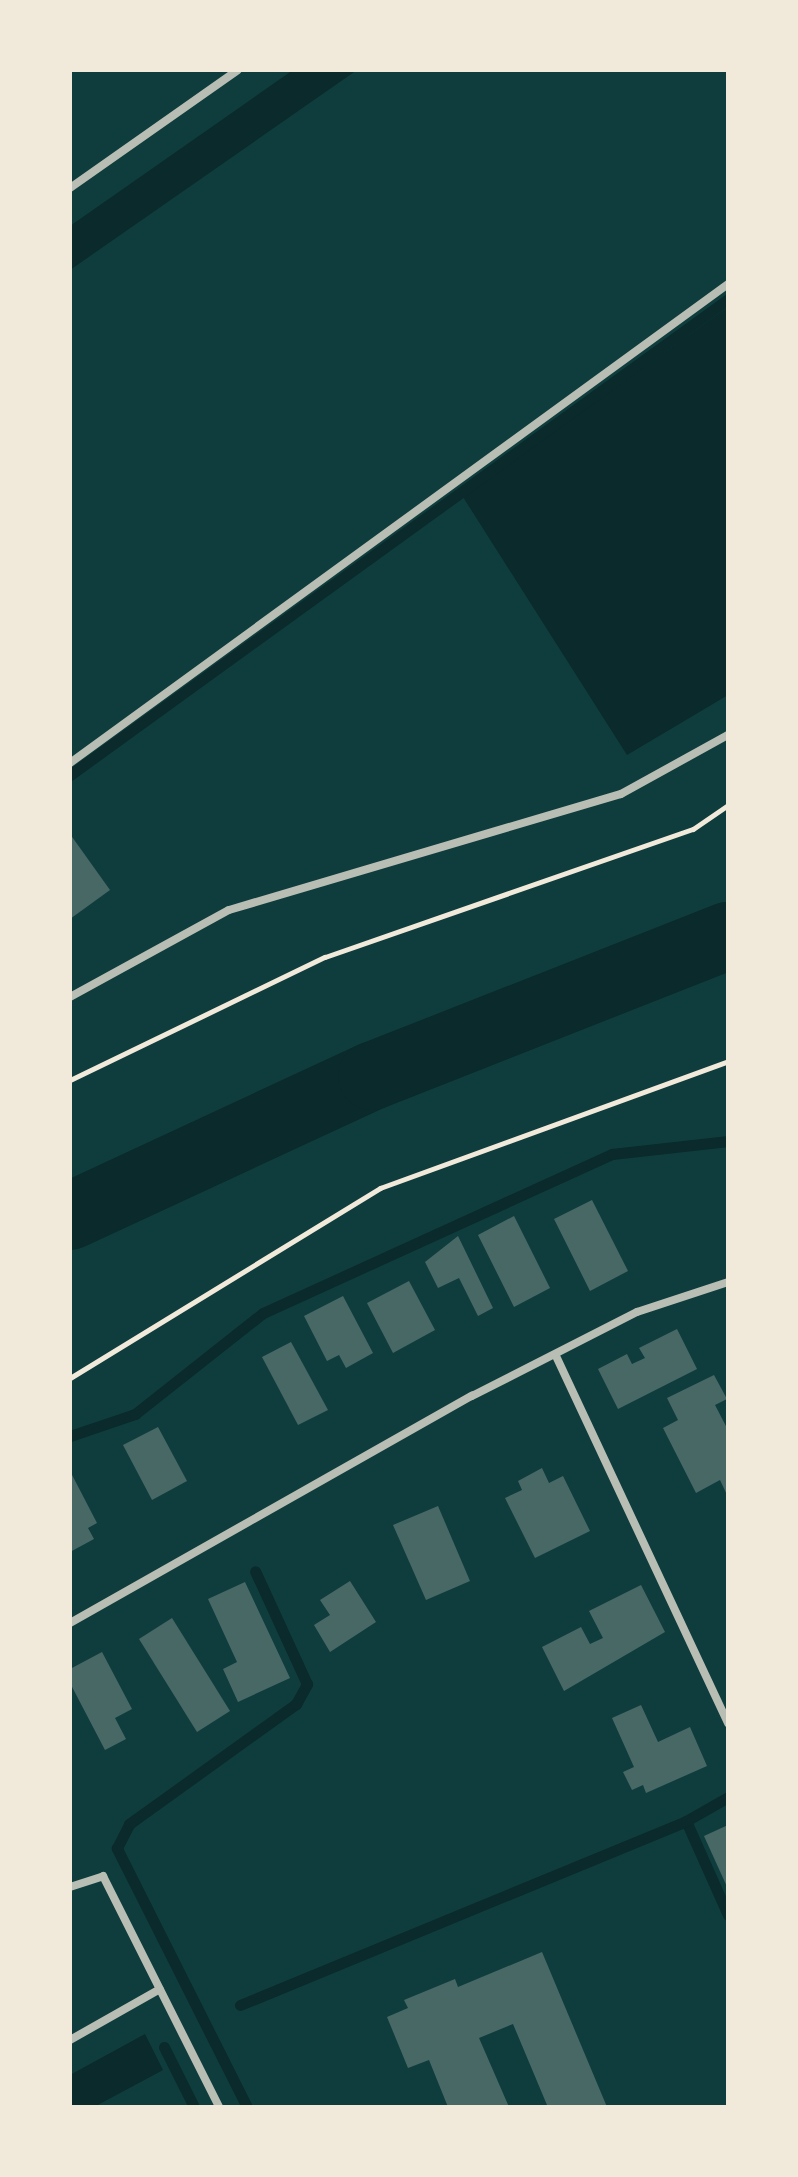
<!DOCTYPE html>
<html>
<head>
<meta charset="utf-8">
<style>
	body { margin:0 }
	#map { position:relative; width:798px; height:2177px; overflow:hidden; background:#0f3d3e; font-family:Arial,sans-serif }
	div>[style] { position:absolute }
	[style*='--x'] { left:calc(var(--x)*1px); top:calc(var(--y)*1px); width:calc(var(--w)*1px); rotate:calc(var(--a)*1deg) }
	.water>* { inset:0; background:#0a2a2b }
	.stream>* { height:11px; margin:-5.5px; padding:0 5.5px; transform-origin:5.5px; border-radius:5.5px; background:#0a2a2b }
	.river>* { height:68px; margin:-34px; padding:0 34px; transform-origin:34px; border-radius:34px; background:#0a2a2b }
	.building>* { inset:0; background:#486865 }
	.path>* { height:5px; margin:-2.5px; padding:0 2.5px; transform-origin:2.5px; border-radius:2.5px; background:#f1e9da }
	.minor>* { height:8px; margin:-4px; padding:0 4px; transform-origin:4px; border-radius:4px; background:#b8beb3 }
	span { translate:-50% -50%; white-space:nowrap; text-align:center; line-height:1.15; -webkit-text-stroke:8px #f1e9da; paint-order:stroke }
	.frame { position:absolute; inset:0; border:72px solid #f1e9da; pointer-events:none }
</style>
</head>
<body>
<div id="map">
	<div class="water">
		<i style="clip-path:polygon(293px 70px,357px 70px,70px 270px,70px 226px)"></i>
		<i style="clip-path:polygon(728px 307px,728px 695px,627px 755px,463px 497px)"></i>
		<i style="clip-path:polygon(145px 2034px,163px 2070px,94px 2107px,70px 2107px,70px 2075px)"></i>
	</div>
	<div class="stream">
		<i style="--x:70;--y:775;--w:812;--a:-35.88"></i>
		<i style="--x:70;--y:1436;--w:69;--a:-18.7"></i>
		<i style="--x:135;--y:1414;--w:163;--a:-38.3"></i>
		<i style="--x:263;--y:1313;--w:384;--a:-24.5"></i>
		<i style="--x:612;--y:1154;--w:117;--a:-6.4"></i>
		<i style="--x:686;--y:1821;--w:103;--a:65.9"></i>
		<i style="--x:240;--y:2005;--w:482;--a:-22.4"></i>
		<i style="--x:686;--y:1821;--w:48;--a:-29.7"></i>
		<i style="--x:164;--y:2047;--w:67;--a:63.4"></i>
		<i style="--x:247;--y:2107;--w:290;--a:-116.7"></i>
		<i style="--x:117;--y:1848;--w:27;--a:-63"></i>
		<i style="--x:129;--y:1824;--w:206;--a:-35.7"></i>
		<i style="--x:296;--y:1704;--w:23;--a:-61"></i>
		<i style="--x:307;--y:1684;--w:124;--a:-114.7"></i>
	</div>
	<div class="river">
		<i style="--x:70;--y:1216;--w:333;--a:-24.9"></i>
		<i style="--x:372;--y:1076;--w:383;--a:-21.5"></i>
	</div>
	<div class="building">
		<i style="clip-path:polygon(70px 834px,110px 890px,70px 919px)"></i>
		<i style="clip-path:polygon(592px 1200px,628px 1271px,590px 1291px,554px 1219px)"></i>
		<i style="clip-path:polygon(514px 1216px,550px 1288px,514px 1307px,478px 1235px)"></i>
		<i style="clip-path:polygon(458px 1236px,493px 1308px,478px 1316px,459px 1278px,438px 1288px,425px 1262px)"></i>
		<i style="clip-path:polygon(409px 1281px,435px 1330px,393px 1353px,367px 1303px)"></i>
		<i style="clip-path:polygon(343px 1296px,373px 1353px,346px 1368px,339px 1355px,327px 1361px,304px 1316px)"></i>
		<i style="clip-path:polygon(677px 1329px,697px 1369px,618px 1409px,598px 1369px,627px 1354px,632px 1364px,645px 1358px,639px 1348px)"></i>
		<i style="clip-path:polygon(291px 1342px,328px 1410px,298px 1425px,262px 1357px)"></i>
		<i style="clip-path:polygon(714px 1375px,727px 1399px,715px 1405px,728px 1430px,728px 1497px,720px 1480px,696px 1493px,663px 1428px,678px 1420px,667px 1398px)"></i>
		<i style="clip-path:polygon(158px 1427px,187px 1481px,152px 1500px,123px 1445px)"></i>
		<i style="clip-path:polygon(542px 1468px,549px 1483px,563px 1476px,590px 1531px,535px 1558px,505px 1498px,522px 1490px,518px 1481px)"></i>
		<i style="clip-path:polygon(70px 1471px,97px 1523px,88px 1528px,94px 1539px,70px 1552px)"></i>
		<i style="clip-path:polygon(438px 1506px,470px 1581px,426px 1600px,393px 1525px)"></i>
		<i style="clip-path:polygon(350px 1581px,376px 1622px,330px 1652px,314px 1625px,330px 1615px,320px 1600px)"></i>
		<i style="clip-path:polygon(245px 1582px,290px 1678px,238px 1702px,223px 1669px,237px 1662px,208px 1599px)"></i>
		<i style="clip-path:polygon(641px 1585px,665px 1632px,564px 1691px,542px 1647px,581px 1627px,590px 1644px,603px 1638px,589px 1611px)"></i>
		<i style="clip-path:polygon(172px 1618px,230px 1711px,197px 1732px,139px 1639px)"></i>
		<i style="clip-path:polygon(102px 1652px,132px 1709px,115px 1718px,126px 1739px,105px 1750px,70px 1683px,70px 1669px)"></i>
		<i style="clip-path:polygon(641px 1705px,658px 1742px,690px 1727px,707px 1766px,646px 1793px,643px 1785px,632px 1790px,623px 1772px,634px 1767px,612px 1718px)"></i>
		<i style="clip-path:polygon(728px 1825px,728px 1889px,704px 1836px)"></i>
		<i style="clip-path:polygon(542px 1952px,607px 2107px,542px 2107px,547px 2105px,513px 2024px,479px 2038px,509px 2107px,448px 2107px,429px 2060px,408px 2068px,387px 2017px,408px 2008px,404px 2000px,455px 1979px,458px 1987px)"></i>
	</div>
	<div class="path">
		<i style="--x:70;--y:1080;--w:283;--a:-25.8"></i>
		<i style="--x:325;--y:957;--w:390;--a:-19.2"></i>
		<i style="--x:693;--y:829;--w:42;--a:-34.4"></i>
		<i style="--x:70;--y:1378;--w:364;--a:-31.5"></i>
		<i style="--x:380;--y:1188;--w:370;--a:-20"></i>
	</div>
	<div class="minor">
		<i style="--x:70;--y:188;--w:205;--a:-35.1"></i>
		<i style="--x:70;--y:763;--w:814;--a:-36.05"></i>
		<i style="--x:70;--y:997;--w:181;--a:-28.7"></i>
		<i style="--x:229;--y:910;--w:409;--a:-16.5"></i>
		<i style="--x:621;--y:794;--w:122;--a:-28.9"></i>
		<i style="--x:556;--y:1356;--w:406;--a:64.9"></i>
		<i style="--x:70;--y:1623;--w:462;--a:-29.5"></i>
		<i style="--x:472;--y:1396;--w:185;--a:-27"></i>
		<i style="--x:637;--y:1312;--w:96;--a:-18.2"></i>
		<i style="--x:70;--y:1887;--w:35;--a:-18"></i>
		<i style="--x:103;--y:1876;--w:258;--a:63.3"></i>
		<i style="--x:70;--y:2040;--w:103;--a:-29.5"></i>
	</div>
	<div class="frame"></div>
</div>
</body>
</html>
